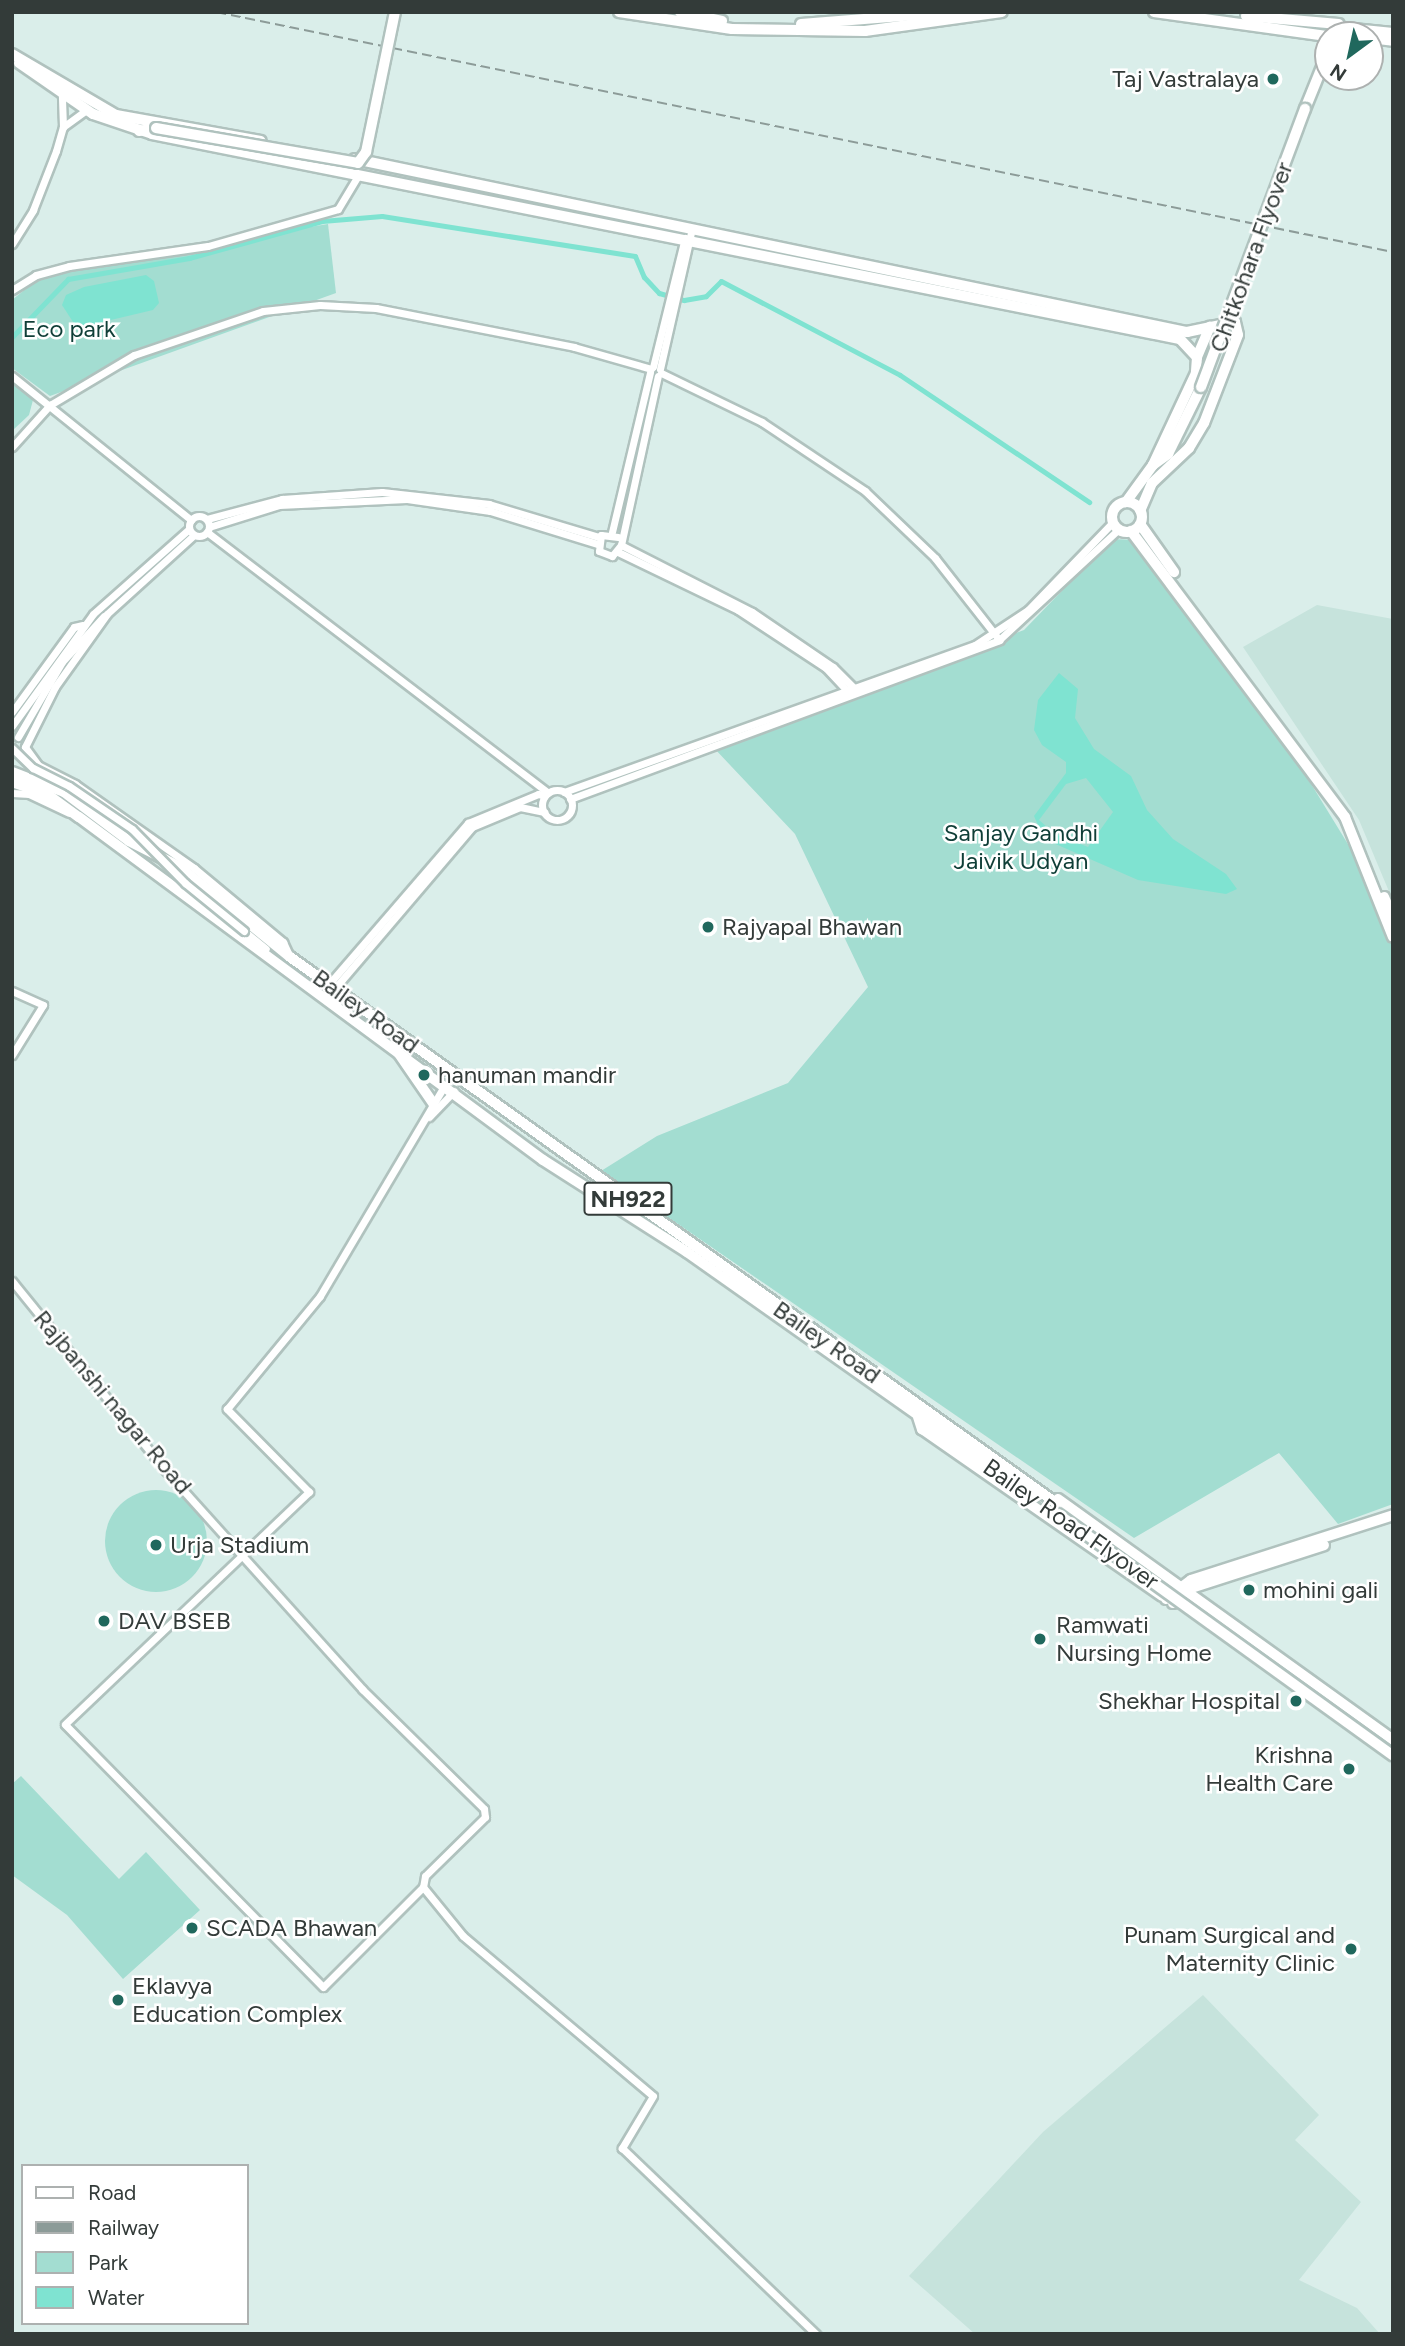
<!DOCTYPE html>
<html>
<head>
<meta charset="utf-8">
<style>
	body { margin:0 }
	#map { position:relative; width:1405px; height:2346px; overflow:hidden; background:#daeeea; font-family:Figtree,sans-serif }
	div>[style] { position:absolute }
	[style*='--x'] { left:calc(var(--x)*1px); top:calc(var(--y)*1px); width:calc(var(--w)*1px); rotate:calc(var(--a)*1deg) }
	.built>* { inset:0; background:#c6e3dc }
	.green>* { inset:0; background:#a3ddd1 }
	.round { border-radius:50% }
	.water>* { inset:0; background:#7fe3d1 }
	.canal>* { height:5px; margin:-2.5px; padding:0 2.5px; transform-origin:2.5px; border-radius:2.5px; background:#7fe3d1 }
	.roads { filter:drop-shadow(2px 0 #b0c2be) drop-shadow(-2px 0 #b0c2be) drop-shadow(0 2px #b0c2be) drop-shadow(0 -2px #b0c2be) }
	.minor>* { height:7px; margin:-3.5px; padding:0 3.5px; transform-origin:3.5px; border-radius:3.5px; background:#fff }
	.minor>.ring { margin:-3.5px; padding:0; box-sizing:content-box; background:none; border:7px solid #fff; border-radius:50% }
	.major>* { height:10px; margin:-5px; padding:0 5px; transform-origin:5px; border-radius:5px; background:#fff }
	.major>.ring { margin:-5px; padding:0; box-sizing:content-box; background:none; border:10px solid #fff; border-radius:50% }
	.highway>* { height:10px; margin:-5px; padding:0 5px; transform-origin:5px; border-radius:5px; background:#fff }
	.rail>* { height:2px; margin-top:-1px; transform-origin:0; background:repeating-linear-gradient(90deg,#8c9b98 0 10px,transparent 0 15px) }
	.bridges { filter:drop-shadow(2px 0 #b0c2be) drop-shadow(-2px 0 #b0c2be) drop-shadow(0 2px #b0c2be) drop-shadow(0 -2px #b0c2be) }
	.minor-bridge>* { height:7px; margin:-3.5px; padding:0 3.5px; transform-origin:3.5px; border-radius:3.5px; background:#fff }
	.major-bridge>* { height:10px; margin:-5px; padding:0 5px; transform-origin:5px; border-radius:5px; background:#fff }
	.highway-bridge>* { height:10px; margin:-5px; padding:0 5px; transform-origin:5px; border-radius:5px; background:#fff }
	.dots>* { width:19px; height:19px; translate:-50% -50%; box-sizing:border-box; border:4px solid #fff; border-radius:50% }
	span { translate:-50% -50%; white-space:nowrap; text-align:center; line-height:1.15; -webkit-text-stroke:5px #fff; paint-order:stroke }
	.shield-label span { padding:2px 5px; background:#fff; border:2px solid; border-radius:5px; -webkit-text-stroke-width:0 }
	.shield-label { font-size:23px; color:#333b39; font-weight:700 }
	.poi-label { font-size:24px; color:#333b39 }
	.right { translate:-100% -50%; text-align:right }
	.left { translate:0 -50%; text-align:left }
	.street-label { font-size:24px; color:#333b39 }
	.park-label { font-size:24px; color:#0f3e37 }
	.frame { position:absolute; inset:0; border:14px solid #333b39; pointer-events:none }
	.legend { position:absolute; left:21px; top:2164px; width:228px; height:161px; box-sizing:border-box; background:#fff; border:2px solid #adb1b0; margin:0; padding:9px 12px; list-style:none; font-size:21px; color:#333b39 }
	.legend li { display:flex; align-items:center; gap:14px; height:35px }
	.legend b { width:35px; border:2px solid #adb1b0 }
	.north { position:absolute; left:1314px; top:21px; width:70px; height:70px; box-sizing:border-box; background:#fff; border:2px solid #adb1b0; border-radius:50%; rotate:213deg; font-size:19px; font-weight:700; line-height:28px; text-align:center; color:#333b39 }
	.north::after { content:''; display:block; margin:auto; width:24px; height:32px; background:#20685d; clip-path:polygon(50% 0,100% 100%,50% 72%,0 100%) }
</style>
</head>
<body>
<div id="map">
	<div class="built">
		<i style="clip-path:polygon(1317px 605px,1393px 619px,1393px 901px,1359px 820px,1243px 647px)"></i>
		<i style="clip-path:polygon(1203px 1995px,1319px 2115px,1295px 2140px,1361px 2202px,1299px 2280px,1357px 2308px,1380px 2334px,975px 2334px,909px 2276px,1043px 2132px)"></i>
	</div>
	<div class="green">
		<i style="clip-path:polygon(328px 224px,336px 293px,50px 396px,12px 368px,12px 300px,38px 279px,100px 262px)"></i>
		<i style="clip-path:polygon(12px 383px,33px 400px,29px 415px,12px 431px)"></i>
		<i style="clip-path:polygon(1112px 539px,1136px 540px,1305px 774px,1354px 854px,1393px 943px,1393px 1504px,1338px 1524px,1279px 1453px,1134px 1538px,601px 1171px,657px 1136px,788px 1083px,868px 987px,795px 834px,714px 748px,1024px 630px)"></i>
		<i class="round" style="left:105px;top:1490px;width:102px;height:102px"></i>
		<i style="clip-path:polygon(21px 1776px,119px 1879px,146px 1852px,200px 1910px,123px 1979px,67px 1915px,12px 1875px,12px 1784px)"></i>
	</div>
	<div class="water">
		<i style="clip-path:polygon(146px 275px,154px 281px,159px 303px,153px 310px,77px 328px,62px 305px,66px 295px,84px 287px)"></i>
		<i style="clip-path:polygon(evenodd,1059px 673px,1078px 689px,1075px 718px,1094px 749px,1131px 776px,1147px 810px,1173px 839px,1226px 874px,1237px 889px,1226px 894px,1138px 880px,1044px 839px,1034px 816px,1066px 773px,1066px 762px,1042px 745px,1034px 730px,1038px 700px,1059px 673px,1086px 778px,1113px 812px,1088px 847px,1055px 834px,1039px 820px,1066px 784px,1086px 778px)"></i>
	</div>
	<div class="canal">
		<i style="--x:12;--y:337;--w:81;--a:-46"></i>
		<i style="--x:68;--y:279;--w:123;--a:-9.8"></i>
		<i style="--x:189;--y:258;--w:138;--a:-15.5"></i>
		<i style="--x:322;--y:221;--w:60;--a:-4.8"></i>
		<i style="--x:382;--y:216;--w:256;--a:9"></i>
		<i style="--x:635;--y:256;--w:23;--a:67"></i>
		<i style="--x:644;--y:277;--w:22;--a:47"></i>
		<i style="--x:659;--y:293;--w:26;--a:16"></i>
		<i style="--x:684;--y:300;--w:22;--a:-10"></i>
		<i style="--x:706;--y:296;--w:21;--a:-45"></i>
		<i style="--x:721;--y:281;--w:202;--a:27.7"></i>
		<i style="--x:900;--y:375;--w:228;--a:33.9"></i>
	</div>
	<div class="roads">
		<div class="minor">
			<i style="--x:63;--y:127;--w:29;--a:-36"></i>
			<i style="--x:12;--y:244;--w:40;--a:-58"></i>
			<i style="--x:33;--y:210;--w:63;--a:-68.7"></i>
			<i style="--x:56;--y:151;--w:25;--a:-74"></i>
			<i style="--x:63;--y:127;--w:34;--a:-92"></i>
			<i style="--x:12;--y:290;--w:28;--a:-32"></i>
			<i style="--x:36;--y:275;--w:34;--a:-15"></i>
			<i style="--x:69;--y:266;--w:140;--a:-8.2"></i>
			<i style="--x:208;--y:246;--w:135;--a:-15.9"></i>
			<i style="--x:338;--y:209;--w:37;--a:-59"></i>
			<i style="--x:357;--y:177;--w:19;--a:-108"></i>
			<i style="--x:653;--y:367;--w:133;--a:-76.1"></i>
			<i style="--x:660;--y:369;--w:140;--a:-77.2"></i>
			<i style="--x:661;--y:373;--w:112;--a:25.9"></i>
			<i style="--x:762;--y:422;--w:124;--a:33.8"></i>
			<i style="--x:865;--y:491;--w:97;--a:43.7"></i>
			<i style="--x:935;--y:558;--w:100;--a:51.9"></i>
			<i style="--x:12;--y:376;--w:230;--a:38.8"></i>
			<i style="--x:12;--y:447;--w:57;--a:-47.9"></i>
			<i style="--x:50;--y:405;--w:98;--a:-30.8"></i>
			<i style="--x:134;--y:355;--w:136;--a:-18.8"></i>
			<i style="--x:263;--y:311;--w:57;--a:-6"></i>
			<i style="--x:320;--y:305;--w:56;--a:3.1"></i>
			<i style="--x:376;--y:308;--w:202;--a:11.1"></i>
			<i style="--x:574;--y:347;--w:80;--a:15.9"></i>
			<i class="ring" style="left:189px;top:516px;width:13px;height:13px"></i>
			<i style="--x:207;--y:519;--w:78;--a:-14.9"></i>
			<i style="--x:282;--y:499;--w:100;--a:-4"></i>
			<i style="--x:382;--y:492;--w:108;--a:6.4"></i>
			<i style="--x:489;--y:504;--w:115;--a:16.7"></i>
			<i style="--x:209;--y:527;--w:73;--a:-17.4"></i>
			<i style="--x:279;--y:505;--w:128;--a:-2.7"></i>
			<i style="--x:407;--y:499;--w:84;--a:8.2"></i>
			<i style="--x:490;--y:511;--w:112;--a:17.1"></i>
			<i style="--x:207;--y:532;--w:429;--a:37.4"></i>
			<i style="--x:612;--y:532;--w:164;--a:-76.6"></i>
			<i style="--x:194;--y:535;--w:118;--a:137.8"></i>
			<i style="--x:107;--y:614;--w:90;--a:125.5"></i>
			<i style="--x:55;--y:687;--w:67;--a:116.6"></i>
			<i style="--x:25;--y:747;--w:22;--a:54"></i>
			<i style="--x:38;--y:765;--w:42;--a:27.2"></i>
			<i style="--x:75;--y:784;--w:146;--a:35.2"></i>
			<i style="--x:194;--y:868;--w:116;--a:39.7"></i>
			<i style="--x:283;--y:942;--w:14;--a:65"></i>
			<i style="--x:618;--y:537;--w:17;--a:-173"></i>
			<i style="--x:601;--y:535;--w:16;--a:97"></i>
			<i style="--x:599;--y:551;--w:14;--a:21"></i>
			<i style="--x:612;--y:556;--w:14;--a:-51"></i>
			<i style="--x:621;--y:545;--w:173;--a:-77.7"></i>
			<i style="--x:621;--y:545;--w:147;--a:27.1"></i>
			<i style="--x:752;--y:612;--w:98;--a:34.2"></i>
			<i style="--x:833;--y:667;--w:34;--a:45"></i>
			<i style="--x:618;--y:552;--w:133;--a:25.8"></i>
			<i style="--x:738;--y:610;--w:105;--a:33.4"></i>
			<i style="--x:826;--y:668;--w:34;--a:47"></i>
			<i style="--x:12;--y:712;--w:105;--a:-53.9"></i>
			<i style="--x:74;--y:627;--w:9;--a:-13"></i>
			<i style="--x:12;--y:726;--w:138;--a:-54.1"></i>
			<i style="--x:93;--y:614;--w:128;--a:-41.5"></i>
			<i style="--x:18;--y:737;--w:87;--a:-59.6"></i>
			<i style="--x:62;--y:662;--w:62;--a:-47.6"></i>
			<i class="ring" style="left:542px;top:790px;width:23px;height:23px"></i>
			<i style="--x:564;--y:792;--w:436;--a:-19.7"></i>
			<i style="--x:975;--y:645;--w:64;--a:-33.4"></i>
			<i style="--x:1028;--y:610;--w:122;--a:-46"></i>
			<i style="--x:12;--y:793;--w:17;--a:3"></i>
			<i style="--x:29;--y:794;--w:44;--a:25.4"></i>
			<i style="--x:570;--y:799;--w:458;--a:-20.3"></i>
			<i style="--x:999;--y:640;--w:163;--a:-42.8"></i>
			<i style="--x:244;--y:931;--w:28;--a:39"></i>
			<i style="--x:329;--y:984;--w:213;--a:-49.2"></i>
			<i style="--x:468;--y:823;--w:76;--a:-22.5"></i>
			<i style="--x:538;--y:794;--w:7;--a:16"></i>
			<i style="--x:335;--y:988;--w:211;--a:-49.6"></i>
			<i style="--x:472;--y:827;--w:52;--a:-22.6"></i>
			<i style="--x:520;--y:807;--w:25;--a:12"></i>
			<i style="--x:12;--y:991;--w:34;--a:24"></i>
			<i style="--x:43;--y:1005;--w:59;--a:121.8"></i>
			<i style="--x:429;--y:1117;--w:36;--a:-46"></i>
			<i style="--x:12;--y:1281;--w:243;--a:51"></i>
			<i style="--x:165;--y:1470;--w:295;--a:48"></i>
			<i style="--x:362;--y:1689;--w:171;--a:44.5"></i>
			<i style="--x:484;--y:1809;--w:8;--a:83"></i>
			<i style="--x:485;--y:1817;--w:84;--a:135.5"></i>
			<i style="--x:425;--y:1876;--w:11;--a:100"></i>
			<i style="--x:423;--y:1887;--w:63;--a:50.8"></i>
			<i style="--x:463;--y:1936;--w:248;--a:40.1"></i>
			<i style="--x:653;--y:2096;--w:61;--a:120.8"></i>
			<i style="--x:622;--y:2148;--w:269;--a:43.8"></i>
			<i style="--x:423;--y:1887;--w:141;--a:135"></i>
			<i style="--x:323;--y:1987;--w:368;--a:-134.5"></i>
			<i style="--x:65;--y:1724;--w:337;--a:-43.6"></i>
			<i style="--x:309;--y:1492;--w:117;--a:-134.7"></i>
			<i style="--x:227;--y:1409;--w:146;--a:-50.5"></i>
			<i style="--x:320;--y:1296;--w:245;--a:-59.4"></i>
		</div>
		<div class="major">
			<i style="--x:12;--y:54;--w:121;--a:30.4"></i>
			<i style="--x:116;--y:115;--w:147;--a:10.2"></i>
			<i style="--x:19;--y:63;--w:90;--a:34.6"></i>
			<i style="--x:93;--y:114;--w:62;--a:18.7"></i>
			<i style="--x:152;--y:134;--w:1048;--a:11.28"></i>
			<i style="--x:1180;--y:339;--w:25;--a:47"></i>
			<i style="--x:1197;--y:357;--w:16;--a:94"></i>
			<i style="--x:1196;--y:373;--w:102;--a:115.1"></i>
			<i style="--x:1153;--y:465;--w:46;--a:126.1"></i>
			<i style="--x:1305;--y:109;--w:61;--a:-68"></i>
			<i style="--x:355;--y:159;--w:850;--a:11.75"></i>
			<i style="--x:1187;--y:332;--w:49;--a:-11.8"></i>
			<i style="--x:1235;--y:322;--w:13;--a:77"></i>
			<i style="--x:1238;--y:335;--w:94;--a:111.1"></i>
			<i style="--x:1204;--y:423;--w:29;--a:121"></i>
			<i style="--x:1189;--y:448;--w:51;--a:136.6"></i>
			<i style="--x:1152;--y:483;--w:30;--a:113"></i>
			<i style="--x:1197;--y:357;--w:33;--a:-67"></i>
			<i style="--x:1153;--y:465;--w:19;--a:-36"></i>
			<i style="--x:1168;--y:454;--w:75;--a:-63.8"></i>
			<i class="ring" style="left:1112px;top:502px;width:20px;height:20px"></i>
			<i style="--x:1140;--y:524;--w:59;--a:54.7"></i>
			<i style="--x:1131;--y:531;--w:357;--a:53.2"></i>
			<i style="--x:1345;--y:817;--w:129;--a:68.2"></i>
			<i style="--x:1384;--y:897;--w:23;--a:67"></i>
			<i style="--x:918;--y:1417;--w:13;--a:72"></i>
			<i style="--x:922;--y:1429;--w:292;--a:34.8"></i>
			<i style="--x:1058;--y:1499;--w:413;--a:35.7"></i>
			<i style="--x:1166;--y:1599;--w:31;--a:-37"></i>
			<i style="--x:1191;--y:1580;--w:212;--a:-17.8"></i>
			<i style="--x:1173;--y:1603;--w:18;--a:-47"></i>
			<i style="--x:1185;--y:1590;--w:146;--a:-17.9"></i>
		</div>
		<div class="highway">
			<i style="--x:619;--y:12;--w:114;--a:8.6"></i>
			<i style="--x:732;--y:29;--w:133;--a:0.9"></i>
			<i style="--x:865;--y:31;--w:138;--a:-7.9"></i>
			<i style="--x:680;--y:12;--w:43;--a:12.1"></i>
			<i style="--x:1154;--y:12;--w:176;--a:7.9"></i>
			<i style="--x:1246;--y:16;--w:93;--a:4.9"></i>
			<i style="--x:801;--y:24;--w:152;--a:-4.5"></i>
			<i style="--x:1334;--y:27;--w:59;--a:5.8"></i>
			<i style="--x:1370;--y:38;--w:23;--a:7"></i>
			<i style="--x:139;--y:131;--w:17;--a:-10"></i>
			<i style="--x:12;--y:772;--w:56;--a:21"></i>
			<i style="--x:64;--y:792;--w:81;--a:37"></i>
			<i style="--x:129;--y:841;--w:57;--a:27"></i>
			<i style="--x:180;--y:867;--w:142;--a:39.3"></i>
			<i style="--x:290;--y:957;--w:949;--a:35.48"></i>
			<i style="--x:12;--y:782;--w:37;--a:19"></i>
			<i style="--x:47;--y:794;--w:39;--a:36"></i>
			<i style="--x:79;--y:817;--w:577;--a:36.47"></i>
			<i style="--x:543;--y:1160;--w:171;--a:32.6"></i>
			<i style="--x:687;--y:1252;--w:425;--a:35.2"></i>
			<i style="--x:395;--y:1048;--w:67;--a:55.4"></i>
		</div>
	</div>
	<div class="rail">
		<i style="--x:216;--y:12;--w:1201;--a:11.53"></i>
	</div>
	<div class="bridges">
		<div class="minor-bridge">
			<i style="--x:12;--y:748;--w:29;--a:44"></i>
			<i style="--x:33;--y:768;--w:40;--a:26.6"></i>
			<i style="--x:69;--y:786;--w:76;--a:34.3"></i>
			<i style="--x:132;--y:829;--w:76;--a:45.5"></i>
			<i style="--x:185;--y:883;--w:76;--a:39.1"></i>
		</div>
		<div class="major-bridge">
			<i style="--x:1201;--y:387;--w:297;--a:-69.5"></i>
		</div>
		<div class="highway-bridge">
			<i style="--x:156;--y:128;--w:205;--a:9.8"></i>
			<i style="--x:358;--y:163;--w:14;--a:-54"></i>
			<i style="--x:366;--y:152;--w:143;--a:-78.3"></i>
			<i style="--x:1058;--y:1514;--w:413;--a:35.8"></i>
		</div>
	</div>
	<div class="dots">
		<i style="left:1273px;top:79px;background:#20685d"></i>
		<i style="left:708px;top:927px;background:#20685d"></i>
		<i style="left:424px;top:1075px;background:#20685d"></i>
		<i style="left:156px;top:1545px;background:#20685d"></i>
		<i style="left:1249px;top:1590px;background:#20685d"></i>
		<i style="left:104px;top:1621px;background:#20685d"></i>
		<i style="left:1040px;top:1639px;background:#20685d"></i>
		<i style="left:1296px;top:1701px;background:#20685d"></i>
		<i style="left:1349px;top:1769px;background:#20685d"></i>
		<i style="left:192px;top:1928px;background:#20685d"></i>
		<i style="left:1351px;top:1949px;background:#20685d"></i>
		<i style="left:118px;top:2000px;background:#20685d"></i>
	</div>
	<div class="shield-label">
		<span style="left:628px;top:1199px">NH922</span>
	</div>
	<div class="poi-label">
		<span class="right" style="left:1259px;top:79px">Taj Vastralaya</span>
		<span class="left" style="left:722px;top:927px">Rajyapal Bhawan</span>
		<span class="left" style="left:438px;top:1075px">hanuman mandir</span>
		<span class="left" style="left:170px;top:1545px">Urja Stadium</span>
		<span class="left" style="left:1263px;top:1590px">mohini gali</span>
		<span class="left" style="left:118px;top:1621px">DAV BSEB</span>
		<span class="left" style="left:1056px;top:1639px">Ramwati<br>Nursing Home</span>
		<span class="right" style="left:1280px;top:1701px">Shekhar Hospital</span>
		<span class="right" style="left:1333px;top:1769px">Krishna<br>Health Care</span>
		<span class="left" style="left:206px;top:1928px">SCADA Bhawan</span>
		<span class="right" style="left:1335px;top:1949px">Punam Surgical and<br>Maternity Clinic</span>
		<span class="left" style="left:132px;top:2000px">Eklavya<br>Education Complex</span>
	</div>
	<div class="street-label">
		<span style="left:1251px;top:257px;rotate:-70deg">Chitkohara Flyover</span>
		<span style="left:366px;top:1011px;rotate:36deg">Bailey Road</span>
		<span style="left:827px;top:1342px;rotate:35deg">Bailey Road</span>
		<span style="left:113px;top:1402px;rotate:50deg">Rajbanshi nagar Road</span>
		<span style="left:1071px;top:1524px;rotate:35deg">Bailey Road Flyover</span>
	</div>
	<div class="park-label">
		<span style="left:69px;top:329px">Eco park</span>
		<span style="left:1021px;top:847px">Sanjay Gandhi<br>Jaivik Udyan</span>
	</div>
	<div class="frame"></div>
	<ul class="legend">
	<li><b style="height:9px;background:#fff"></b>Road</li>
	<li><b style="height:9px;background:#8c9b98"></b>Railway</li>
	<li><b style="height:19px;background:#a3ddd1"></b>Park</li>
	<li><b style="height:19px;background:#7fe3d1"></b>Water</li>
	</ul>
	<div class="north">N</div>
</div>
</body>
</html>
